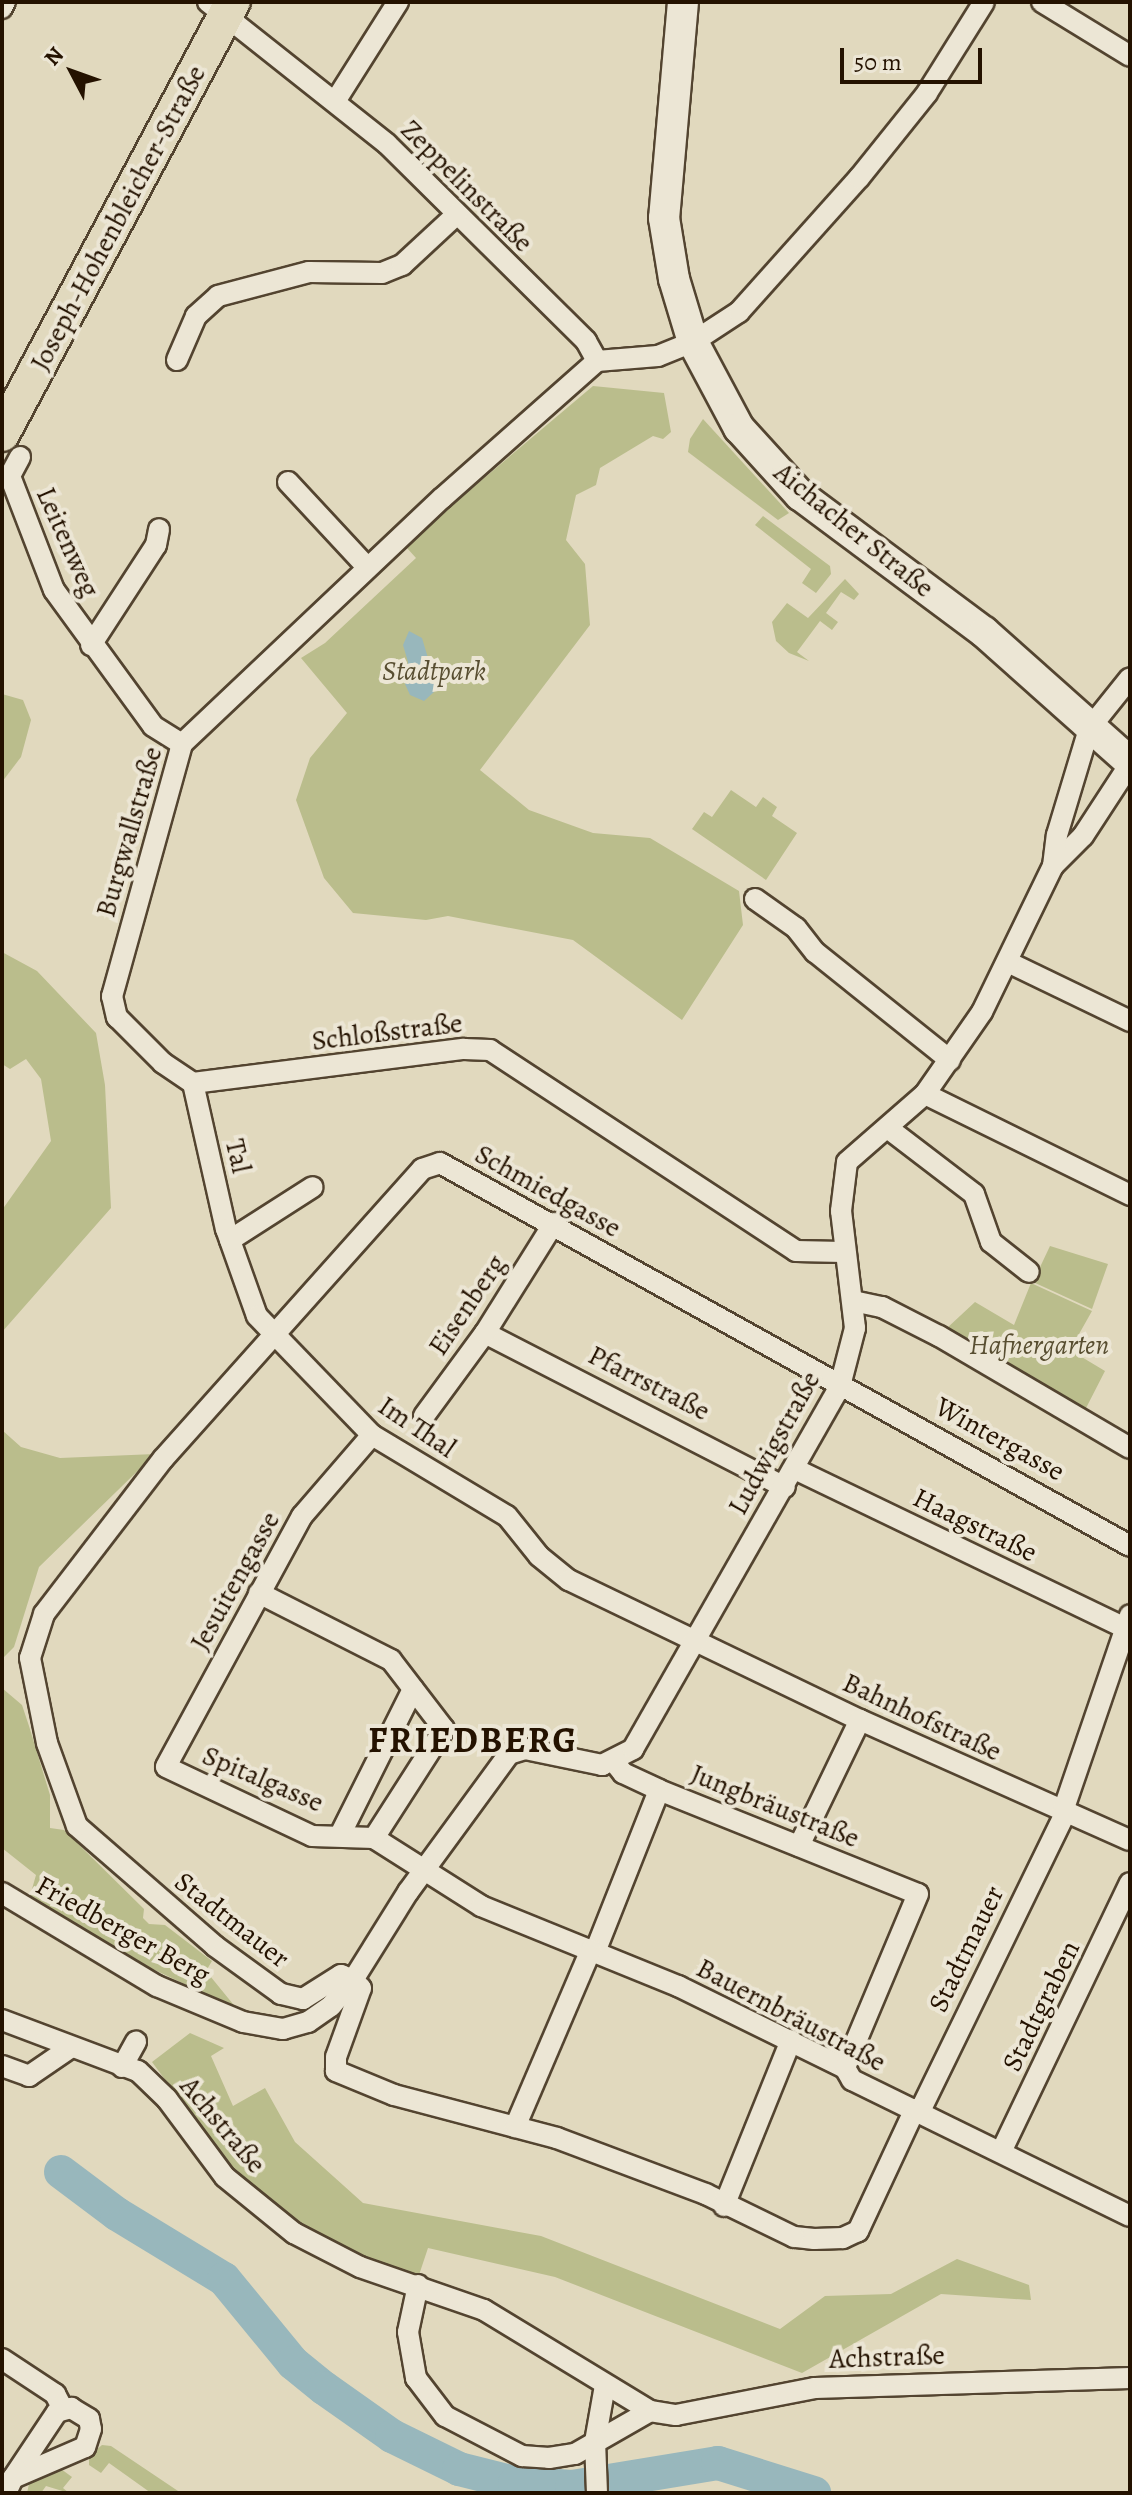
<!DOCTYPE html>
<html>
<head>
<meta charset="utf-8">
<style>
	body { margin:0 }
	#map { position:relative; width:1132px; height:2495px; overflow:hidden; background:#e1d9be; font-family:Alegreya,serif }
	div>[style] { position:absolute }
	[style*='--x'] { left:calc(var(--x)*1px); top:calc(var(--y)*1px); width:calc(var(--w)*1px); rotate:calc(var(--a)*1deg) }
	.green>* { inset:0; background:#babd8c }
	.water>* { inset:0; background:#98b7bc }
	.river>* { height:34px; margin:-17px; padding:0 17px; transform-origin:17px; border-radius:17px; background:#98b7bc }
	.roads { filter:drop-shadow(2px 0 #534430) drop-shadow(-2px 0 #534430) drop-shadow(0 2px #534430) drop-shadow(0 -2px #534430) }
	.minor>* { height:20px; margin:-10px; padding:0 10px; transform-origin:10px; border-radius:10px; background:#ece6d5 }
	.secondary>* { height:30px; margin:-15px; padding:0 15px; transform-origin:15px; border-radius:15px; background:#ece6d5 }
	.primary>* { height:34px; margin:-17px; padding:0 17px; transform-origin:17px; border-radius:17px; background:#e1d9be }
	span { translate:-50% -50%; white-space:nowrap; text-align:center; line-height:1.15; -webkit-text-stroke:8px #ece6d5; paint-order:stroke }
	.street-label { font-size:28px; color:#241200 }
	.park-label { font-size:28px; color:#584e31; font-style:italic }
	.district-label { font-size:36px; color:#241200; font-weight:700; letter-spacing:2px }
	.frame { position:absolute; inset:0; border:4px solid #241200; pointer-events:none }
	.north { position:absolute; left:32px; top:32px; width:80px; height:80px; -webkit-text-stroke:6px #ece6d5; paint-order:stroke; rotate:311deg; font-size:22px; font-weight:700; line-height:32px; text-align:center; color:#241200 }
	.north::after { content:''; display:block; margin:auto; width:28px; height:36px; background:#241200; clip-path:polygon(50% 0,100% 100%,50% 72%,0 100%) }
	.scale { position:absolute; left:840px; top:48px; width:142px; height:36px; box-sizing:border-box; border:4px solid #241200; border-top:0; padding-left:10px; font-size:24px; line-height:28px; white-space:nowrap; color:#241200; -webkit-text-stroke:6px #ece6d5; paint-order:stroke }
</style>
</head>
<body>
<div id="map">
	<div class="green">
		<i style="clip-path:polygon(593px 386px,664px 393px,671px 432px,663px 439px,653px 436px,600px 468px,596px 485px,576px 495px,566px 540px,585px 564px,590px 625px,480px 770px,529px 810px,593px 833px,650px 838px,739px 891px,743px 925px,682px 1020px,573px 940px,448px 916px,426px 920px,353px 913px,324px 878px,296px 800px,310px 758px,347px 713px,301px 658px,325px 643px,416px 558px,407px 548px,451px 506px)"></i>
		<i style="clip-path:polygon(703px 419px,789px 513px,778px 520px,688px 452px,690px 439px)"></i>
		<i style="clip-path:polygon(763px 516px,830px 566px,831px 574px,816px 593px,802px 583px,811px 569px,755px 525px)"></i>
		<i style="clip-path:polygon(845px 579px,859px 594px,854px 600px,841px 592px,826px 613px,838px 622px,832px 630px,820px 621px,797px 652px,809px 661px,789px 653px,776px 641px,772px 622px,787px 603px,808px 618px)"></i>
		<i style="clip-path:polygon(2px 694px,23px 700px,31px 720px,21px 757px,2px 782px)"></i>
		<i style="clip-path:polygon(731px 790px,756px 807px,763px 797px,777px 807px,772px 816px,797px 833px,766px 880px,692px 829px,704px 812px,712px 817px)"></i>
		<i style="clip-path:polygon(2px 952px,37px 971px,96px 1033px,105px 1085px,111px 1208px,2px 1332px,2px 1210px,51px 1141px,41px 1079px,26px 1059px,10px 1069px,2px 1064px)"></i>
		<i style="clip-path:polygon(1050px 1246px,1108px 1264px,1092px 1309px,1033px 1282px)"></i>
		<i style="clip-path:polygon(1031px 1283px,1092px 1311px,1070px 1350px,1105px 1371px,1085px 1410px,946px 1329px,975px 1302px,1014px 1325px)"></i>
		<i style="clip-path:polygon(2px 1430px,21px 1447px,60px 1458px,155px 1454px,39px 1567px,14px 1647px,2px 1659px)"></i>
		<i style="clip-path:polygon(2px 1688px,22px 1705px,29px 1726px,50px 1795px,50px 1828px,64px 1830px,144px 1909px,143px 1918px,149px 1924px,165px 1925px,212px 1961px,206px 1971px,237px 2009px,117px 1952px,30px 1896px,36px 1875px,2px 1848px)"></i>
		<i style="clip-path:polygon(190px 2033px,224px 2048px,211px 2056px,233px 2106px,265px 2088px,295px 2142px,363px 2203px,541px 2236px,780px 2329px,825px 2296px,891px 2294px,957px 2259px,1029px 2285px,1031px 2300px,941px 2294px,802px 2373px,555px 2277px,428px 2248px,417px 2281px,309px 2233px,231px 2169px,152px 2062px)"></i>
		<i style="clip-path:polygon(102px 2445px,111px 2446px,181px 2493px,151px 2493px,109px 2463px,101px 2473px,89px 2465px,89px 2456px)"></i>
		<i style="clip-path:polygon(61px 2469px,72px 2477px,63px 2488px,69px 2493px,46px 2486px,41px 2493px,27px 2493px,29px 2484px)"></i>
	</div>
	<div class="water">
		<i style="clip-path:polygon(409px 631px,422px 638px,434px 678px,434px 692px,424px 701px,410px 695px,405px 684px,408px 662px,403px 645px)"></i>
	</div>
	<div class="river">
		<i style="--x:61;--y:2172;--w:70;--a:36.9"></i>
		<i style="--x:117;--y:2214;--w:125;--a:31.3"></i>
		<i style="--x:224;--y:2279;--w:109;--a:50.6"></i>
		<i style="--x:293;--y:2363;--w:40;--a:39"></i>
		<i style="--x:324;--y:2388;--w:83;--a:35.2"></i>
		<i style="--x:392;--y:2436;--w:75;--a:26.2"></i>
		<i style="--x:459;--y:2469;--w:58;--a:14"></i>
		<i style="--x:515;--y:2483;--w:57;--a:4"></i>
		<i style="--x:572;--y:2487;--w:148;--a:-9.3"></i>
		<i style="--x:718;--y:2463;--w:101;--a:17.4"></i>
	</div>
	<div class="roads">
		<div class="minor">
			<i style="--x:208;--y:2;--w:228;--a:38.4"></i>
			<i style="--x:387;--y:144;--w:280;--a:44.7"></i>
			<i style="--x:586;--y:341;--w:23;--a:61"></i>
			<i style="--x:1042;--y:2;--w:103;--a:31.5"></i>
			<i style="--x:2;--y:8;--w:7;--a:-63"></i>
			<i style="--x:336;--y:100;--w:116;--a:-57.7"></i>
			<i style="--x:177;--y:360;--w:48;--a:-66.6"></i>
			<i style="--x:196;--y:316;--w:30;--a:-42"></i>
			<i style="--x:218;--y:296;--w:94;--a:-14.8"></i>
			<i style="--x:309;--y:272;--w:73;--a:0.8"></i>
			<i style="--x:382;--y:273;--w:22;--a:-22"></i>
			<i style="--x:402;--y:265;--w:75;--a:-42.8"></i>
			<i style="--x:597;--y:361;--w:207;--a:138.5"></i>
			<i style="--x:442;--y:498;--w:358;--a:136.6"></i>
			<i style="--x:182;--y:744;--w:262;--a:105.5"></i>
			<i style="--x:112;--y:996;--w:22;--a:77"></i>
			<i style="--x:117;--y:1017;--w:65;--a:45"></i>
			<i style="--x:163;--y:1063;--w:36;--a:34"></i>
			<i style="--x:193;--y:1083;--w:273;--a:-7.2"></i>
			<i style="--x:464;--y:1049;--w:26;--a:2"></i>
			<i style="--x:490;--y:1050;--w:366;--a:33.3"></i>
			<i style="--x:796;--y:1251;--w:47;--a:1.2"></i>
			<i style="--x:597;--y:361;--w:61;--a:-4.7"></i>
			<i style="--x:658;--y:356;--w:38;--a:-22"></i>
			<i style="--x:693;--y:342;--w:55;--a:-33.1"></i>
			<i style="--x:739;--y:312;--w:180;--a:-48.2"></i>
			<i style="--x:859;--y:178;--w:109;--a:-51.3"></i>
			<i style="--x:927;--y:93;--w:107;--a:-57.9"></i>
			<i style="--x:20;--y:457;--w:21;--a:118"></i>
			<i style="--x:10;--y:476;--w:122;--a:68.9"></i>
			<i style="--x:54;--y:590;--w:168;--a:53.9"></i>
			<i style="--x:153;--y:726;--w:34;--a:32"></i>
			<i style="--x:288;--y:482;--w:117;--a:47.1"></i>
			<i style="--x:91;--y:645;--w:119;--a:-57"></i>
			<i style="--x:156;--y:545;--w:16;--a:-79"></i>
			<i style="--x:1053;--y:866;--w:42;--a:-45"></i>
			<i style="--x:1083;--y:836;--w:86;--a:-56.9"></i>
			<i style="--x:755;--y:899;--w:50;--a:35.3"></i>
			<i style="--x:796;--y:928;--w:31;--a:52"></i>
			<i style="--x:815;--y:952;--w:173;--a:38.7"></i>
			<i style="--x:1008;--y:962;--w:136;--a:25.8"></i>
			<i style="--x:193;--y:1083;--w:150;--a:77.3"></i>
			<i style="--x:226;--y:1229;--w:92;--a:70.4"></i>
			<i style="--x:257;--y:1316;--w:165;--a:46"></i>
			<i style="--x:372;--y:1435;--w:157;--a:31"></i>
			<i style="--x:507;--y:1516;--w:51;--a:51.3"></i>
			<i style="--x:539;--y:1556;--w:38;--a:39"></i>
			<i style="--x:569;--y:1580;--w:323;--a:25.7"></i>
			<i style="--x:860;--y:1720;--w:295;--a:24"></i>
			<i style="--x:925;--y:1094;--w:229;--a:26.2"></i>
			<i style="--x:889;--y:1129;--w:107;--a:37.4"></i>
			<i style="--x:974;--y:1194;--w:51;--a:70.5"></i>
			<i style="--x:991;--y:1242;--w:48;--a:38.3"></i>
			<i style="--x:230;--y:1240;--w:98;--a:-32.6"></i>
			<i style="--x:853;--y:1301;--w:30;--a:12"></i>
			<i style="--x:882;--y:1307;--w:64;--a:27"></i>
			<i style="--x:939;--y:1336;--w:221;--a:30.4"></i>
			<i style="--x:485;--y:1333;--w:337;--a:27.2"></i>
			<i style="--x:424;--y:1416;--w:103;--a:-53.7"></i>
			<i style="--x:485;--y:1333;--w:130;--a:-57.9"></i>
			<i style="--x:372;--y:1435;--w:107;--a:130.8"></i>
			<i style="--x:302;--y:1516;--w:285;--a:118.5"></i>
			<i style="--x:166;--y:1767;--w:161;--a:25.3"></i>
			<i style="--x:312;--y:1836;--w:62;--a:1.8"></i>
			<i style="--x:374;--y:1838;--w:127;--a:32.4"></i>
			<i style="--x:481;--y:1906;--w:213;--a:22.1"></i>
			<i style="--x:678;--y:1986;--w:186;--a:26.2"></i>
			<i style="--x:845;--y:2068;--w:14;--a:60"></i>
			<i style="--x:852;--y:2080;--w:309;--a:26.1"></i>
			<i style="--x:795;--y:1469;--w:372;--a:25.7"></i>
			<i style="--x:259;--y:1593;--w:148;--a:26.9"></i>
			<i style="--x:391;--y:1660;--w:87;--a:52.5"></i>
			<i style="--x:444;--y:1729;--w:130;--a:122.7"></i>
			<i style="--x:615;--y:1763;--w:13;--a:51"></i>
			<i style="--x:623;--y:1773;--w:40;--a:25"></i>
			<i style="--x:659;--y:1790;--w:279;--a:21.9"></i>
			<i style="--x:918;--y:1894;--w:189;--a:112.8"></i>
			<i style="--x:1063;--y:1811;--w:207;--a:-71.1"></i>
			<i style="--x:340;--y:1835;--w:163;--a:-63.4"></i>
			<i style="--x:799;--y:1846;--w:140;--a:-64.2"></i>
			<i style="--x:2;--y:1893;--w:181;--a:31"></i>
			<i style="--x:157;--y:1986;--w:93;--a:22.7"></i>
			<i style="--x:243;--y:2022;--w:41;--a:9.9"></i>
			<i style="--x:283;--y:2029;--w:26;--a:-16"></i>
			<i style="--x:308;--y:2022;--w:28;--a:-35"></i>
			<i style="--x:331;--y:2006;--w:34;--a:-50"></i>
			<i style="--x:353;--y:1980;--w:104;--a:-58"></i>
			<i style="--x:408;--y:1892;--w:171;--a:-53.8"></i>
			<i style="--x:509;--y:1754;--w:17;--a:-17"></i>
			<i style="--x:525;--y:1749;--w:79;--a:11.7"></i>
			<i style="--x:602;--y:1765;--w:35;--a:-27"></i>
			<i style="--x:633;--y:1749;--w:418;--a:-60.3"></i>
			<i style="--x:840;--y:1386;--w:60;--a:-75.5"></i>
			<i style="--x:855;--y:1328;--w:118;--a:-96.8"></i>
			<i style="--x:841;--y:1211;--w:49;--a:-83"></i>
			<i style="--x:847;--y:1162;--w:103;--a:-41.1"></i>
			<i style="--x:925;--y:1094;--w:100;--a:-55.2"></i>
			<i style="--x:982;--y:1012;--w:162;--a:-64.1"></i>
			<i style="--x:1053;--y:866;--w:31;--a:-83"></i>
			<i style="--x:1057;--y:835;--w:111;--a:-73.2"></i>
			<i style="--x:1089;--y:729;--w:65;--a:-51.2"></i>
			<i style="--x:595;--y:1952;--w:174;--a:-68.4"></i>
			<i style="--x:2;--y:2020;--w:145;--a:20.6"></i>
			<i style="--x:138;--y:2071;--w:40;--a:44"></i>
			<i style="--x:167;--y:2099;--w:97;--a:53.4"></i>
			<i style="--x:225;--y:2177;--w:89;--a:39.1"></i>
			<i style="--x:294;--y:2233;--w:74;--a:27.3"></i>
			<i style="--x:360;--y:2267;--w:131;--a:19.1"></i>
			<i style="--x:484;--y:2310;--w:194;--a:31.3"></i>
			<i style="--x:650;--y:2411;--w:26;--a:9"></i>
			<i style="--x:676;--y:2415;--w:142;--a:-11"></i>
			<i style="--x:815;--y:2388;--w:315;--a:-1.8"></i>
			<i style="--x:2;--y:2066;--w:29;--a:20"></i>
			<i style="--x:29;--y:2076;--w:50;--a:-34.3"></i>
			<i style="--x:122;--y:2067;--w:29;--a:-61"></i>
			<i style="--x:915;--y:2109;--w:135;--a:115"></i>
			<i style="--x:858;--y:2231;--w:17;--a:155"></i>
			<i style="--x:843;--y:2238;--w:29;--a:178"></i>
			<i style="--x:814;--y:2239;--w:20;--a:-174"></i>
			<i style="--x:794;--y:2237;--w:98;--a:-154"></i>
			<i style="--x:706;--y:2194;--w:159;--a:-159.4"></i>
			<i style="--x:557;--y:2138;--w:169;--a:-165.2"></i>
			<i style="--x:394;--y:2095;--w:63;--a:-157.5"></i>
			<i style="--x:336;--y:2071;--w:14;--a:-90"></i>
			<i style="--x:336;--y:2057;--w:73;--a:-70.1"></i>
			<i style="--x:361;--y:1988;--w:11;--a:-135"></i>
			<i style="--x:353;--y:1980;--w:13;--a:-157"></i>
			<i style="--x:341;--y:1975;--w:45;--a:147.7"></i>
			<i style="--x:303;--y:1999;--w:23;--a:-167"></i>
			<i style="--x:281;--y:1994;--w:82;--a:-144"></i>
			<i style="--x:215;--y:1946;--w:183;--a:-139"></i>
			<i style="--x:77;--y:1826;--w:88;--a:-109.9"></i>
			<i style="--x:47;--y:1743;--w:87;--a:-101.3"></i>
			<i style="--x:30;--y:1658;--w:46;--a:-72.3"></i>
			<i style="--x:44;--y:1614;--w:195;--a:-52.5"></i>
			<i style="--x:163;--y:1459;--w:389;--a:-48.2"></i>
			<i style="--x:422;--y:1169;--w:19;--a:-18"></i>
			<i style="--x:440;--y:1163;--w:789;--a:29.03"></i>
			<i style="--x:920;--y:2111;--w:333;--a:-64"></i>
			<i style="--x:515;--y:2127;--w:193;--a:-66.8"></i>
			<i style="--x:1001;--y:2152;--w:298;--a:-64.4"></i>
			<i style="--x:724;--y:2206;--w:179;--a:-68"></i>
			<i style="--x:418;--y:2285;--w:48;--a:102"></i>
			<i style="--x:408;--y:2332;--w:47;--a:80.1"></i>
			<i style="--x:416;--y:2378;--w:48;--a:52.7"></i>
			<i style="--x:445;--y:2416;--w:87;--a:27.5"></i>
			<i style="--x:522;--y:2456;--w:27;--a:4"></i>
			<i style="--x:549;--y:2458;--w:26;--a:-9"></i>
			<i style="--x:575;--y:2454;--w:86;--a:-29.8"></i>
			<i style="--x:2;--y:2359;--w:64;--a:33.4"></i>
			<i style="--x:55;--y:2394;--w:17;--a:62"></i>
			<i style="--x:6;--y:2493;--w:17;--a:-65"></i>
			<i style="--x:13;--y:2478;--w:79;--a:-56.3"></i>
			<i style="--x:57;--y:2412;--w:15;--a:-16"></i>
			<i style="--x:71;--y:2408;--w:21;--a:31"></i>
			<i style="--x:89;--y:2419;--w:10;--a:79"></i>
			<i style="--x:91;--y:2429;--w:19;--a:108"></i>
			<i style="--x:85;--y:2447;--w:78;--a:156.7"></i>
			<i style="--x:597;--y:2493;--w:51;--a:-92.2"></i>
			<i style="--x:595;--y:2442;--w:58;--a:-80"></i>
		</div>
		<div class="secondary">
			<i style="--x:683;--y:2;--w:217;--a:95"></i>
			<i style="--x:664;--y:218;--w:62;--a:80.7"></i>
			<i style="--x:674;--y:279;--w:66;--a:73.2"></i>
			<i style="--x:693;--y:342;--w:98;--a:61.9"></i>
			<i style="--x:739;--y:428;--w:91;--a:47.7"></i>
			<i style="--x:800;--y:495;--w:229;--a:36.7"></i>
			<i style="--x:984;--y:632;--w:195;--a:41.7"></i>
		</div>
		<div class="primary">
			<i style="--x:2;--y:434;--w:490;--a:-61.9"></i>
		</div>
	</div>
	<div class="street-label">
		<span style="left:467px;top:186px;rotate:45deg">Zeppelinstraße</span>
		<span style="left:118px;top:218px;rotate:-62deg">Joseph-Hohenbleicher-Straße</span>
		<span style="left:854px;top:530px;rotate:39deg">Aichacher Straße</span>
		<span style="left:68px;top:542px;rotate:66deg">Leitenweg</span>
		<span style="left:129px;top:832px;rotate:-74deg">Burgwallstraße</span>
		<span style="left:387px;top:1032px;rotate:-7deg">Schloßstraße</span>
		<span style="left:238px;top:1156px;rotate:77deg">Tal</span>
		<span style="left:548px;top:1191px;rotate:29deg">Schmiedgasse</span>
		<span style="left:467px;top:1305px;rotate:-56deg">Eisenberg</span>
		<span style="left:649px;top:1383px;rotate:27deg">Pfarrstraße</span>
		<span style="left:417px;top:1427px;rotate:34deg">Im Thal</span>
		<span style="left:1000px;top:1439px;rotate:29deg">Wintergasse</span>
		<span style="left:774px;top:1443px;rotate:-61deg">Ludwigstraße</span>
		<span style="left:975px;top:1525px;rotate:26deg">Haagstraße</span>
		<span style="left:235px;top:1581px;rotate:-61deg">Jesuitengasse</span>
		<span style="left:922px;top:1717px;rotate:25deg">Bahnhofstraße</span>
		<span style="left:263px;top:1779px;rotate:23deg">Spitalgasse</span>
		<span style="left:775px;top:1806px;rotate:22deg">Jungbräustraße</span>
		<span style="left:232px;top:1920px;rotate:38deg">Stadtmauer</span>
		<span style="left:123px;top:1930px;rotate:29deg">Friedberger Berg</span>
		<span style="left:966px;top:1949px;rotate:-64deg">Stadtmauer</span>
		<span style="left:1041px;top:2006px;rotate:-64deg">Stadtgraben</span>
		<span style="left:791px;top:2015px;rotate:28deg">Bauernbräustraße</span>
		<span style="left:223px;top:2125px;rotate:50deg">Achstraße</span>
		<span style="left:887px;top:2357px;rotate:-2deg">Achstraße</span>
	</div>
	<div class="park-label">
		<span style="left:434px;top:671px">Stadtpark</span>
		<span style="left:1039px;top:1345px">Hafnergarten</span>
	</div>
	<div class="district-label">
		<span style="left:473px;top:1740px">FRIEDBERG</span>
	</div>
	<div class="frame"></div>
	<div class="north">N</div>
	<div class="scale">50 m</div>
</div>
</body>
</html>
